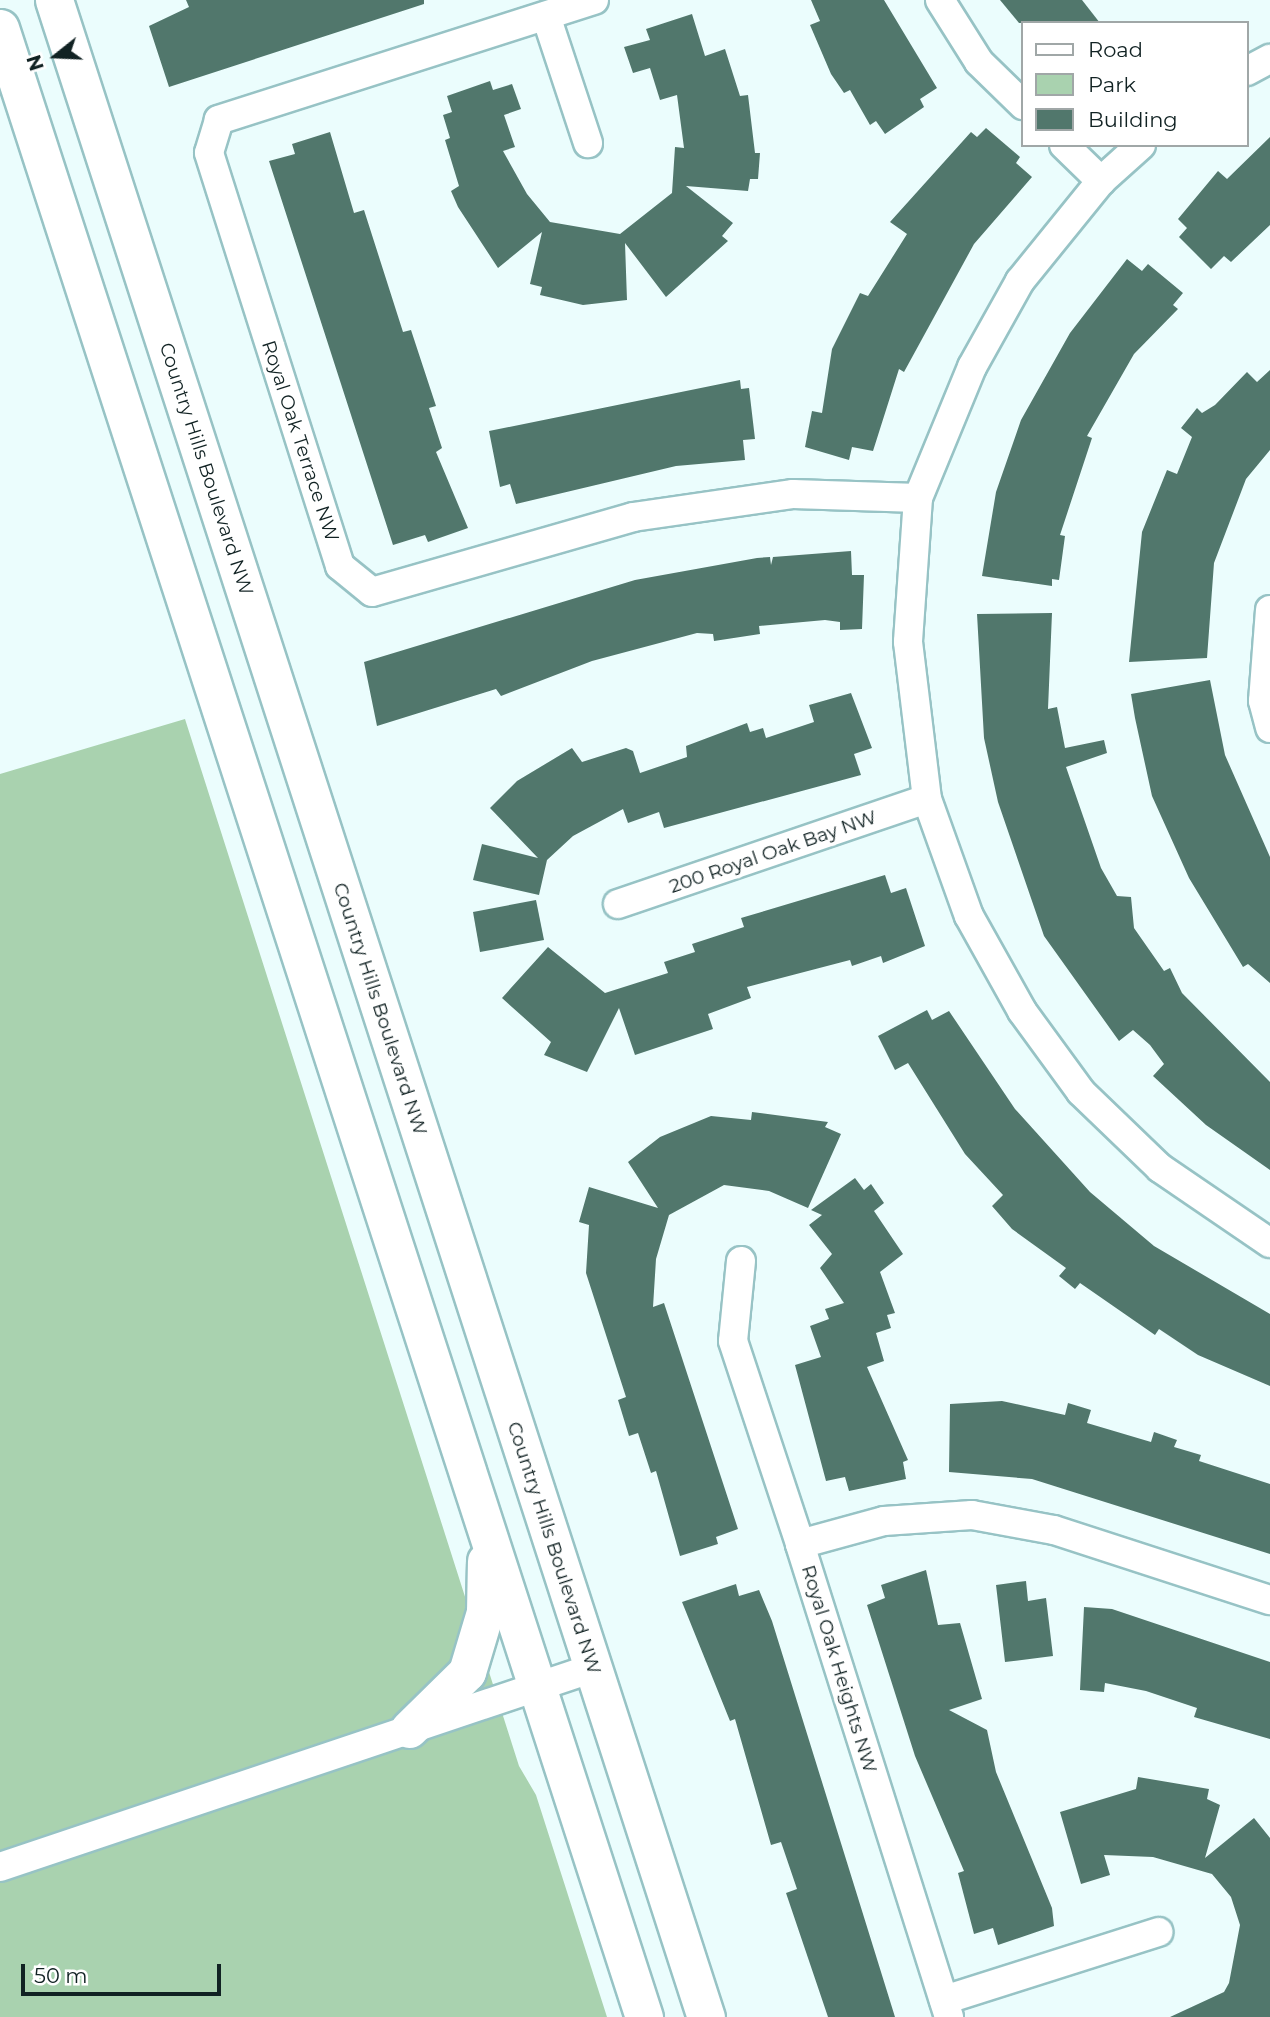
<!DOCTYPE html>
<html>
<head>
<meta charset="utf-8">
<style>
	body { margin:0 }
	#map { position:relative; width:1270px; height:2017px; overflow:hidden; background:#ebfdfd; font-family:Montserrat,sans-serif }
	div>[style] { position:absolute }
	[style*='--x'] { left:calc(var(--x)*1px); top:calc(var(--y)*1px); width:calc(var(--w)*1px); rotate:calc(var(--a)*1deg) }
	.green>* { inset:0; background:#a9d2af }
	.building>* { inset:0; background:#51776c }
	.roads { filter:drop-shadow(2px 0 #97c3c5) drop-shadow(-2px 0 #97c3c5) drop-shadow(0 2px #97c3c5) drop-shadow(0 -2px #97c3c5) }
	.minor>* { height:28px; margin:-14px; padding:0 14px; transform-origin:14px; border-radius:14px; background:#fff }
	.major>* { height:37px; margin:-18.5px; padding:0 18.5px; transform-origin:18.5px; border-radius:18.5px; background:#fff }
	span { translate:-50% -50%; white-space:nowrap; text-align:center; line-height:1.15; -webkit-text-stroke:7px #fff; paint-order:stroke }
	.street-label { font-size:19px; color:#112223 }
	.legend { position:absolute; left:1021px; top:21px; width:228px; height:126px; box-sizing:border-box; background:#fff; border:2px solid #a0a7a7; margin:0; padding:9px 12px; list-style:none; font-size:21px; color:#112223 }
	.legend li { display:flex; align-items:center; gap:14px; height:35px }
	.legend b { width:35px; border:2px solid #a0a7a7 }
	.north { position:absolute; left:21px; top:21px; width:70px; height:70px; -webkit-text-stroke:5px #fff; paint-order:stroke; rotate:252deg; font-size:19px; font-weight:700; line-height:28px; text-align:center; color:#112223 }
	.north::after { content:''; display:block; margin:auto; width:24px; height:32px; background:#112223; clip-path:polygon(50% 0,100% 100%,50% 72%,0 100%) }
	.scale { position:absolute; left:21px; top:1964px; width:200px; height:32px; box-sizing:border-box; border:4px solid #112223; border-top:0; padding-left:9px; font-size:21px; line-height:24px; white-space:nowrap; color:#112223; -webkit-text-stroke:5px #fff; paint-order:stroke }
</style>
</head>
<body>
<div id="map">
	<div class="green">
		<i style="clip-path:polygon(185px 719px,519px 1766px,536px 1795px,607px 2017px,0 2017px,0 774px)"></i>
	</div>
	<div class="building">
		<i style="clip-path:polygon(186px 0,424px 0,424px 4px,169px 87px,149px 26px,189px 7px)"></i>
		<i style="clip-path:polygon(811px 0,884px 0,937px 88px,920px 99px,924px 107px,885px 134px,876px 121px,870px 125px,850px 90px,844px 93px,831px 74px,810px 25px,820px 21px)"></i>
		<i style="clip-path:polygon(1000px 0,1082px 0,1100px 23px,1019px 23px)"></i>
		<i style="clip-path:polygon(692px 14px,705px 56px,725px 49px,740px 96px,748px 95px,755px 153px,760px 153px,758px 179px,750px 179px,748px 191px,686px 186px,733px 223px,722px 236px,728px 241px,666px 297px,625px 243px,627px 300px,583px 305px,540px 295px,542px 287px,530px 284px,542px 232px,498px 268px,458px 207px,451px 191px,459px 186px,445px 140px,450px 138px,443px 115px,452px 112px,447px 96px,490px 81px,493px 90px,512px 84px,521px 109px,504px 115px,515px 147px,503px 151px,527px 194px,550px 222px,620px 234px,672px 193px,675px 147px,684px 148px,677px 95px,660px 100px,650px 68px,633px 73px,624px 47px,650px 40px,646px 29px)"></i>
		<i style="clip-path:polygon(986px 128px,1020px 157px,1016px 163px,1032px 177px,974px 244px,904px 372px,899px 369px,873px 451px,852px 447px,849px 460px,805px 447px,812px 411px,822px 413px,832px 349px,860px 293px,868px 296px,907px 234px,890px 222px,971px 132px,977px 137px)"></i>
		<i style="clip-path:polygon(330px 132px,354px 213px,364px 210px,403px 332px,411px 330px,436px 406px,429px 408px,442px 448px,436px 452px,468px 528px,428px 542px,425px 535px,393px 545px,269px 161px,295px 154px,292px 144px)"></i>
		<i style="clip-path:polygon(1270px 137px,1270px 225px,1231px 262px,1224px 256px,1211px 269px,1179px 237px,1187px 228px,1178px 219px,1218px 171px,1227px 179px)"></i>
		<i style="clip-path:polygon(1127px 259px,1142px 271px,1148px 264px,1183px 293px,1173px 305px,1178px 309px,1134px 354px,1087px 436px,1092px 438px,1060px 535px,1065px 536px,1059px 580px,1052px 579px,1052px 586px,982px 576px,996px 492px,1021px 420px,1070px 333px)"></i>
		<i style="clip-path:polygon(1270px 370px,1270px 450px,1246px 479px,1214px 563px,1207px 658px,1129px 662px,1142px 532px,1167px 470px,1177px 474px,1192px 437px,1181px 428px,1197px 408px,1202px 413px,1215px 405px,1247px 372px,1257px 382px)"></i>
		<i style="clip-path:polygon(740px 380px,741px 389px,749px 388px,755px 439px,743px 440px,745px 460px,676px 466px,516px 504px,510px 484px,500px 487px,489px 431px)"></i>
		<i style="clip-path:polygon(851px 551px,852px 575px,864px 575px,862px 629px,840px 630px,840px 622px,825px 620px,759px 626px,760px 634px,714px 641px,713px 634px,697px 633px,592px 661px,501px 696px,496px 689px,377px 726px,364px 662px,635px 580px,757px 558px,770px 557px,771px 565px,773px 557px)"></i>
		<i style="clip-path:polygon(1052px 613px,1048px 709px,1057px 707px,1065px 748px,1104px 740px,1107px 753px,1066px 767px,1101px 868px,1117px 896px,1131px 897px,1134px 928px,1164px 971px,1170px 968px,1182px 993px,1270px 1082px,1270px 1170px,1206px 1125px,1153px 1076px,1164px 1064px,1150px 1045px,1133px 1030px,1119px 1041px,1044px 936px,998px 802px,984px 738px,977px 614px)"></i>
		<i style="clip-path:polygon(1210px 680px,1225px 755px,1270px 857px,1270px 983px,1248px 964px,1243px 967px,1189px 878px,1152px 796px,1135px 718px,1131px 694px)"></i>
		<i style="clip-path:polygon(851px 693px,872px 748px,854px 754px,861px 775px,664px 828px,659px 812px,628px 823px,623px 809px,573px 836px,547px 860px,539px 895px,473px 880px,482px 844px,538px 858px,490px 808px,517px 781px,572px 748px,582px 762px,626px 748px,633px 751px,640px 773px,687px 757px,686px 746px,747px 723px,750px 732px,763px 728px,766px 738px,814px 722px,809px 705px)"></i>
		<i style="clip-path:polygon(885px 875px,891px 893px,906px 888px,925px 946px,883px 963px,881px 956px,852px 966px,850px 960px,747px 987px,751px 998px,708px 1014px,713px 1029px,635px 1055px,619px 1008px,587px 1072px,544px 1055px,551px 1042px,502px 998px,548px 947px,605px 993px,668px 973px,664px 962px,695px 952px,692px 944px,744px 927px,741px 918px)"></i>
		<i style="clip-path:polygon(536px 900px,544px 940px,480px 952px,473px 912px)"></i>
		<i style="clip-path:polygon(927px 1010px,932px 1020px,949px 1011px,1015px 1109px,1090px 1192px,1154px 1246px,1270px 1314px,1270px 1386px,1198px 1355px,1159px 1329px,1155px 1335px,1080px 1283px,1075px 1289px,1059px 1276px,1066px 1268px,1012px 1229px,992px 1206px,1003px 1195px,965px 1154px,908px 1063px,895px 1070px,878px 1036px)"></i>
		<i style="clip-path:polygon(752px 1112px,828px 1122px,825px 1127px,841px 1134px,808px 1208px,769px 1191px,724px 1185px,669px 1215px,656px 1259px,653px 1307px,664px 1303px,738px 1529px,716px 1537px,718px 1544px,680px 1556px,656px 1471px,651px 1473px,638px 1433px,629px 1436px,618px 1400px,626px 1397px,586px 1273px,589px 1225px,579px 1222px,589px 1187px,658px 1208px,628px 1162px,660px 1137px,711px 1116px,751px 1120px)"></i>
		<i style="clip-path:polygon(855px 1178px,864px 1190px,871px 1184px,884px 1203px,874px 1211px,903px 1254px,880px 1272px,895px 1313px,887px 1315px,891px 1328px,876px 1333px,884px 1361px,867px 1367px,908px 1460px,903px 1462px,906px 1479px,849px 1491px,845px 1477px,826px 1481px,795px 1365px,821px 1357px,810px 1326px,829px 1319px,825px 1309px,844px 1303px,820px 1268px,832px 1254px,809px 1225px,822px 1215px,811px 1210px)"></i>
		<i style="clip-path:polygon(1002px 1401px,1065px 1415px,1068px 1403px,1091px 1410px,1087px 1423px,1151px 1442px,1154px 1432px,1177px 1440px,1174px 1447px,1201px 1455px,1199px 1461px,1270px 1484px,1270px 1554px,1032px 1479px,949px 1472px,950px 1404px)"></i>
		<i style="clip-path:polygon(926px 1570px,938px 1625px,960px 1623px,982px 1699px,949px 1710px,987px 1730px,996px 1772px,1052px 1908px,1054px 1926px,998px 1945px,993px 1928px,974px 1934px,958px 1873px,964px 1871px,915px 1756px,867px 1605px,885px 1598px,881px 1585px)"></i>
		<i style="clip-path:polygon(1026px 1581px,1028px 1601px,1046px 1598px,1053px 1656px,1005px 1662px,996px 1585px)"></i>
		<i style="clip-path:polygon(736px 1584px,739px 1596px,759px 1590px,772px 1621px,895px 2017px,828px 2017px,786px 1893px,797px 1889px,781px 1842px,771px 1845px,735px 1719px,730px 1721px,682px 1602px)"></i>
		<i style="clip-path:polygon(1084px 1607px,1112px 1609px,1270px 1662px,1270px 1739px,1194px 1717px,1197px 1708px,1146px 1691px,1105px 1683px,1104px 1692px,1080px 1690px)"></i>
		<i style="clip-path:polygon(1138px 1777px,1209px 1789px,1207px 1799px,1220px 1805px,1205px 1858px,1254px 1818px,1270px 1838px,1270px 2017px,1170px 2017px,1224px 1992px,1229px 1983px,1240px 1925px,1231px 1897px,1212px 1874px,1153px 1857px,1104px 1855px,1110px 1875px,1081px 1884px,1060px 1812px,1136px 1789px)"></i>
	</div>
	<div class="roads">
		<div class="minor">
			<i style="--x:594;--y:0;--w:394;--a:162.3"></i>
			<i style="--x:219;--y:120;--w:34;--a:107"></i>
			<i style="--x:209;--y:153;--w:433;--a:72.4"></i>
			<i style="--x:340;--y:566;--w:41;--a:39.1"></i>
			<i style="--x:372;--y:592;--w:272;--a:-16"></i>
			<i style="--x:633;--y:517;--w:162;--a:-8.2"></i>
			<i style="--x:793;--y:494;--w:125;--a:1.8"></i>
			<i style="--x:940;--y:0;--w:73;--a:57.8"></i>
			<i style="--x:979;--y:62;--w:62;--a:44.3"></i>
			<i style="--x:546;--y:16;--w:134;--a:71.7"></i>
			<i style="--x:1247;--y:71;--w:26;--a:-28"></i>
			<i style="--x:1064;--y:145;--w:52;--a:44.2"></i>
			<i style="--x:1141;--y:145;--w:54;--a:138"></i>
			<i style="--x:1101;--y:181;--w:129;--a:129"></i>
			<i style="--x:1020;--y:281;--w:98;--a:119.2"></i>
			<i style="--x:972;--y:367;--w:142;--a:112.4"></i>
			<i style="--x:918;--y:498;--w:144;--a:94"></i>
			<i style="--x:908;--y:642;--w:158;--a:83.1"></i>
			<i style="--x:927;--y:799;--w:124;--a:70.3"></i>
			<i style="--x:969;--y:916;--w:109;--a:60.8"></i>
			<i style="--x:1022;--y:1011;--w:100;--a:53.9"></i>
			<i style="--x:1081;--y:1092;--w:110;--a:43.9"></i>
			<i style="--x:1160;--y:1168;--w:133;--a:34.3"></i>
			<i style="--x:1270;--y:610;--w:91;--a:94.4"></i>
			<i style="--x:1263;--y:701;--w:28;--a:75"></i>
			<i style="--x:618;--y:904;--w:326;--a:-18.8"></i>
			<i style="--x:741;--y:1261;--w:80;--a:95.7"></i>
			<i style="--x:733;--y:1341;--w:214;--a:71.7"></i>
			<i style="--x:0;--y:1867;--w:625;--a:-18.55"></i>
			<i style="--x:944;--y:2000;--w:225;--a:-17.6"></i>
			<i style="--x:949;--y:2017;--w:496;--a:-107.5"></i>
			<i style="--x:800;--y:1544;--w:87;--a:-15.3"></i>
			<i style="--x:884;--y:1521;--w:88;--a:-3.9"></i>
			<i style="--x:972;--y:1515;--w:83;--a:10.4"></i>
			<i style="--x:1054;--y:1530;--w:227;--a:18"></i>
		</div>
		<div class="major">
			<i style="--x:54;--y:0;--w:2120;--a:72.09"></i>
			<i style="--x:0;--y:28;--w:2091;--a:72.06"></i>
			<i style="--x:409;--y:1729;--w:81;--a:-44.5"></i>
			<i style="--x:467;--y:1672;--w:63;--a:-73.3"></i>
			<i style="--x:485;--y:1612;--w:51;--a:-88.9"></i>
		</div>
	</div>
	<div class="street-label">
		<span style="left:300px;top:441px;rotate:72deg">Royal Oak Terrace NW</span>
		<span style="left:206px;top:469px;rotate:72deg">Country Hills Boulevard NW</span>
		<span style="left:773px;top:852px;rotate:-19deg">200 Royal Oak Bay NW</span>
		<span style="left:380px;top:1009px;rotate:72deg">Country Hills Boulevard NW</span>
		<span style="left:554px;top:1548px;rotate:72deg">Country Hills Boulevard NW</span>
		<span style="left:839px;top:1669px;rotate:73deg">Royal Oak Heights NW</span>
	</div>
	<ul class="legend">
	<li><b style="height:9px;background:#fff"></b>Road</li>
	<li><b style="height:19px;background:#a9d2af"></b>Park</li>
	<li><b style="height:19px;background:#51776c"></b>Building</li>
	</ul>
	<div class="north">N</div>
	<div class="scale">50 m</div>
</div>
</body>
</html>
